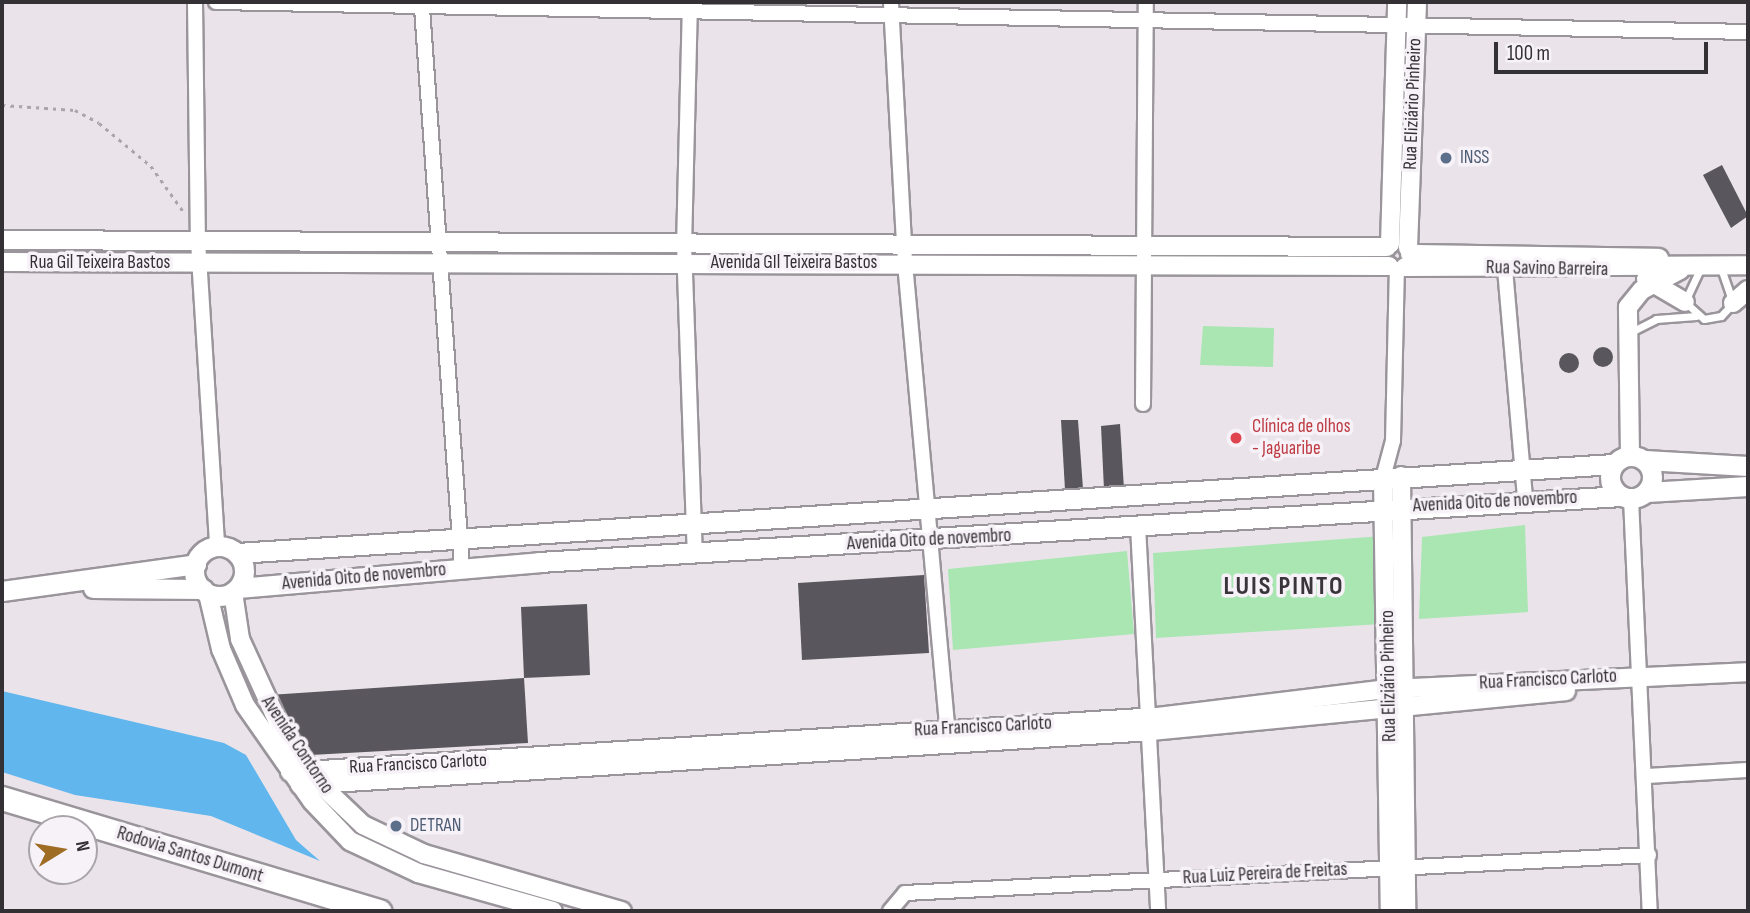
<!DOCTYPE html>
<html>
<head>
<meta charset="utf-8">
<style>
	body { margin:0 }
	#map { position:relative; width:1750px; height:913px; overflow:hidden; background:#eae4ea; font-family:"Sofia Sans Condensed",sans-serif }
	div>[style] { position:absolute }
	[style*='--x'] { left:calc(var(--x)*1px); top:calc(var(--y)*1px); width:calc(var(--w)*1px); rotate:calc(var(--a)*1deg) }
	.green>* { inset:0; background:#a9e6b2 }
	.water>* { inset:0; background:#60b6ed }
	.building>* { inset:0; background:#59565d }
	.round { border-radius:50% }
	.path>* { height:2.5px; margin-top:-1.25px; transform-origin:0; background:repeating-linear-gradient(90deg,#aaa5aa 0 3.5px,transparent 0 8.5px) }
	.roads { filter:drop-shadow(2px 0 #9a949b) drop-shadow(-2px 0 #9a949b) drop-shadow(0 2px #9a949b) drop-shadow(0 -2px #9a949b) }
	.service>* { height:7px; margin:-3.5px; padding:0 3.5px; transform-origin:3.5px; border-radius:3.5px; background:#fff }
	.minor>* { height:14px; margin:-7px; padding:0 7px; transform-origin:7px; border-radius:7px; background:#fff }
	.tertiary>* { height:18px; margin:-9px; padding:0 9px; transform-origin:9px; border-radius:9px; background:#fff }
	.secondary>* { height:19px; margin:-9.5px; padding:0 9.5px; transform-origin:9.5px; border-radius:9.5px; background:#fff }
	.secondary>.ring { margin:-9.5px; padding:0; box-sizing:content-box; background:none; border:19px solid #fff; border-radius:50% }
	.trunk>* { height:23px; margin:-11.5px; padding:0 11.5px; transform-origin:11.5px; border-radius:11.5px; background:#fff }
	.dots>* { width:19px; height:19px; translate:-50% -50%; box-sizing:border-box; border:4px solid #f7f1f8; border-radius:50% }
	span { translate:-50% -50%; white-space:nowrap; text-align:center; line-height:1.15; -webkit-text-stroke:7px #f7f1f8; paint-order:stroke }
	.street-label { font-size:19px; color:#333133 }
	.service-label { font-size:19px; color:#4e5e75 }
	.left { translate:0 -50%; text-align:left }
	.health-label { font-size:19px; color:#be3a42 }
	.district-label { font-size:26px; color:#3a353a; font-weight:700; letter-spacing:2px }
	.frame { position:absolute; inset:0; border:4px solid #333133; pointer-events:none }
	.north { position:absolute; left:28px; top:815px; width:70px; height:70px; box-sizing:border-box; background:#f7f1f8; border:2px solid #a9a4a9; border-radius:50%; rotate:79deg; font-size:19px; font-weight:700; line-height:28px; text-align:center; color:#333133 }
	.north::after { content:''; display:block; margin:auto; width:24px; height:32px; background:#9f6c23; clip-path:polygon(50% 0,100% 100%,50% 72%,0 100%) }
	.scale { position:absolute; left:1494px; top:42px; width:214px; height:32px; box-sizing:border-box; border:4px solid #333133; border-top:0; padding-left:9px; font-size:21px; line-height:24px; white-space:nowrap; color:#333133; -webkit-text-stroke:5px #f7f1f8; paint-order:stroke }
</style>
</head>
<body>
<div id="map">
	<div class="green">
		<i style="clip-path:polygon(1203px 326px,1274px 328px,1273px 367px,1200px 365px)"></i>
		<i style="clip-path:polygon(1525px 525px,1528px 612px,1419px 619px,1422px 537px)"></i>
		<i style="clip-path:polygon(1383px 536px,1381px 624px,1156px 638px,1153px 553px)"></i>
		<i style="clip-path:polygon(1127px 551px,1134px 634px,953px 650px,948px 569px)"></i>
	</div>
	<div class="water">
		<i style="clip-path:polygon(2px 691px,224px 743px,246px 755px,296px 840px,320px 861px,211px 816px,75px 795px,2px 772px)"></i>
	</div>
	<div class="building">
		<i style="clip-path:polygon(1722px 165px,1748px 216px,1731px 228px,1703px 175px)"></i>
		<i class="round" style="left:1593px;top:347px;width:20px;height:20px"></i>
		<i class="round" style="left:1559px;top:353px;width:20px;height:20px"></i>
		<i style="clip-path:polygon(1061px 420px,1078px 420px,1083px 489px,1065px 490px)"></i>
		<i style="clip-path:polygon(1120px 424px,1124px 489px,1104px 490px,1101px 426px)"></i>
		<i style="clip-path:polygon(924px 575px,929px 653px,802px 660px,798px 583px)"></i>
		<i style="clip-path:polygon(587px 604px,590px 675px,524px 678px,521px 607px)"></i>
		<i style="clip-path:polygon(524px 678px,528px 743px,311px 755px,269px 695px)"></i>
	</div>
	<div class="path">
		<i style="--x:2;--y:105;--w:73;--a:3.9"></i>
		<i style="--x:75;--y:110;--w:27;--a:28"></i>
		<i style="--x:99;--y:123;--w:67;--a:39.6"></i>
		<i style="--x:151;--y:166;--w:55;--a:54.6"></i>
	</div>
	<div class="roads">
		<div class="service">
			<i style="--x:1701;--y:267;--w:38;--a:115"></i>
			<i style="--x:1685;--y:302;--w:25;--a:42"></i>
			<i style="--x:1704;--y:319;--w:17;--a:-10"></i>
			<i style="--x:1721;--y:316;--w:18;--a:-47"></i>
			<i style="--x:1733;--y:303;--w:37;--a:-109"></i>
			<i style="--x:1631;--y:332;--w:28;--a:-27"></i>
			<i style="--x:1656;--y:319;--w:40;--a:-4.3"></i>
		</div>
		<div class="minor">
			<i style="--x:195;--y:2;--w:239;--a:89.3"></i>
			<i style="--x:198;--y:241;--w:306;--a:86.4"></i>
			<i style="--x:216;--y:2;--w:1532;--a:1.12"></i>
			<i style="--x:690;--y:2;--w:242;--a:91.4"></i>
			<i style="--x:684;--y:244;--w:309;--a:88"></i>
			<i style="--x:891;--y:3;--w:260;--a:86.9"></i>
			<i style="--x:905;--y:263;--w:479;--a:84.8"></i>
			<i style="--x:422;--y:8;--w:561;--a:85.91"></i>
			<i style="--x:1505;--y:269;--w:231;--a:85"></i>
			<i style="--x:1143;--y:404;--w:402;--a:-89.6"></i>
			<i style="--x:1383;--y:478;--w:38;--a:-75"></i>
			<i style="--x:1393;--y:441;--w:172;--a:-88.7"></i>
			<i style="--x:1631;--y:499;--w:412;--a:87.4"></i>
			<i style="--x:1138;--y:526;--w:386;--a:87"></i>
			<i style="--x:1646;--y:776;--w:102;--a:-3.4"></i>
			<i style="--x:890;--y:911;--w:23;--a:-50"></i>
			<i style="--x:905;--y:893;--w:745;--a:-2.92"></i>
		</div>
		<div class="tertiary">
			<i style="--x:2;--y:240;--w:1385;--a:0.29"></i>
			<i style="--x:1390;--y:244;--w:242;--a:-88.3"></i>
			<i style="--x:1408;--y:248;--w:246;--a:-87.9"></i>
			<i style="--x:1410;--y:254;--w:249;--a:0.9"></i>
			<i style="--x:2;--y:262;--w:1387;--a:0.17"></i>
			<i style="--x:1405;--y:267;--w:343;--a:-0.3"></i>
			<i style="--x:1646;--y:279;--w:45;--a:30.5"></i>
			<i style="--x:1733;--y:303;--w:20;--a:-41"></i>
			<i style="--x:1630;--y:455;--w:148;--a:-90.8"></i>
			<i style="--x:1628;--y:307;--w:22;--a:-51"></i>
			<i style="--x:1642;--y:290;--w:43;--a:-27.8"></i>
			<i style="--x:1401;--y:476;--w:435;--a:89.3"></i>
			<i style="--x:1383;--y:478;--w:433;--a:89.1"></i>
			<i style="--x:233;--y:592;--w:48;--a:81.5"></i>
			<i style="--x:240;--y:639;--w:91;--a:65.4"></i>
			<i style="--x:278;--y:722;--w:75;--a:55.9"></i>
			<i style="--x:320;--y:784;--w:59;--a:43.6"></i>
			<i style="--x:363;--y:825;--w:68;--a:25.4"></i>
			<i style="--x:424;--y:854;--w:206;--a:16.1"></i>
			<i style="--x:208;--y:594;--w:57;--a:76.7"></i>
			<i style="--x:221;--y:649;--w:61;--a:66.8"></i>
			<i style="--x:245;--y:705;--w:117;--a:55.1"></i>
			<i style="--x:312;--y:801;--w:55;--a:46.5"></i>
			<i style="--x:350;--y:841;--w:75;--a:25.2"></i>
			<i style="--x:418;--y:873;--w:140;--a:15.7"></i>
			<i style="--x:290;--y:772;--w:868;--a:-3.63"></i>
			<i style="--x:1156;--y:717;--w:235;--a:-6.9"></i>
			<i style="--x:1389;--y:689;--w:359;--a:-2.7"></i>
			<i style="--x:300;--y:785;--w:854;--a:-3.63"></i>
			<i style="--x:1152;--y:731;--w:416;--a:-5.5"></i>
		</div>
		<div class="secondary">
			<i class="ring" style="left:1610px;top:456px;width:23px;height:23px"></i>
			<i style="--x:1645;--y:460;--w:103;--a:3.3"></i>
			<i style="--x:1647;--y:492;--w:101;--a:-3.4"></i>
			<i class="ring" style="left:194px;top:546px;width:31px;height:31px"></i>
			<i style="--x:237;--y:553;--w:1379;--a:-3.7"></i>
			<i style="--x:93;--y:588;--w:110;--a:0.5"></i>
			<i style="--x:238;--y:588;--w:302;--a:-4.9"></i>
			<i style="--x:539;--y:562;--w:1083;--a:-3.49"></i>
			<i style="--x:2;--y:591;--w:196;--a:-7.9"></i>
		</div>
		<div class="trunk">
			<i style="--x:2;--y:798;--w:394;--a:16.7"></i>
		</div>
	</div>
	<div class="dots">
		<i style="left:1446px;top:158px;background:#5c6f8a"></i>
		<i style="left:1236px;top:438px;background:#e0444e"></i>
		<i style="left:396px;top:826px;background:#5c6f8a"></i>
	</div>
	<div class="street-label">
		<span style="left:1413px;top:104px;rotate:-88deg">Rua Eliziário Pinheiro</span>
		<span style="left:100px;top:263px">Rua Gil Teixeira Bastos</span>
		<span style="left:794px;top:263px">Avenida GIl Teixeira Bastos</span>
		<span style="left:1547px;top:269px;rotate:1deg">Rua Savino Barreira</span>
		<span style="left:1495px;top:502px;rotate:-3deg">Avenida Oito de novembro</span>
		<span style="left:929px;top:540px;rotate:-3deg">Avenida Oito de novembro</span>
		<span style="left:364px;top:577px;rotate:-5deg">Avenida Oito de novembro</span>
		<span style="left:1389px;top:676px;rotate:-91deg">Rua Eliziário Pinheiro</span>
		<span style="left:1548px;top:680px;rotate:-3deg">Rua Francisco Carloto</span>
		<span style="left:983px;top:727px;rotate:-3deg">Rua Francisco Carloto</span>
		<span style="left:297px;top:745px;rotate:56deg">Avenida Contorno</span>
		<span style="left:418px;top:764px;rotate:-3deg">Rua Francisco Carloto</span>
		<span style="left:190px;top:855px;rotate:17deg">Rodovia Santos Dumont</span>
		<span style="left:1265px;top:874px;rotate:-3deg">Rua Luiz Pereira de Freitas</span>
	</div>
	<div class="service-label">
		<span class="left" style="left:1460px;top:158px">INSS</span>
		<span class="left" style="left:410px;top:826px">DETRAN</span>
	</div>
	<div class="health-label">
		<span class="left" style="left:1252px;top:438px">Clínica de olhos<br>- Jaguaribe</span>
	</div>
	<div class="district-label">
		<span style="left:1284px;top:587px">LUIS PINTO</span>
	</div>
	<div class="frame"></div>
	<div class="north">N</div>
	<div class="scale">100 m</div>
</div>
</body>
</html>
